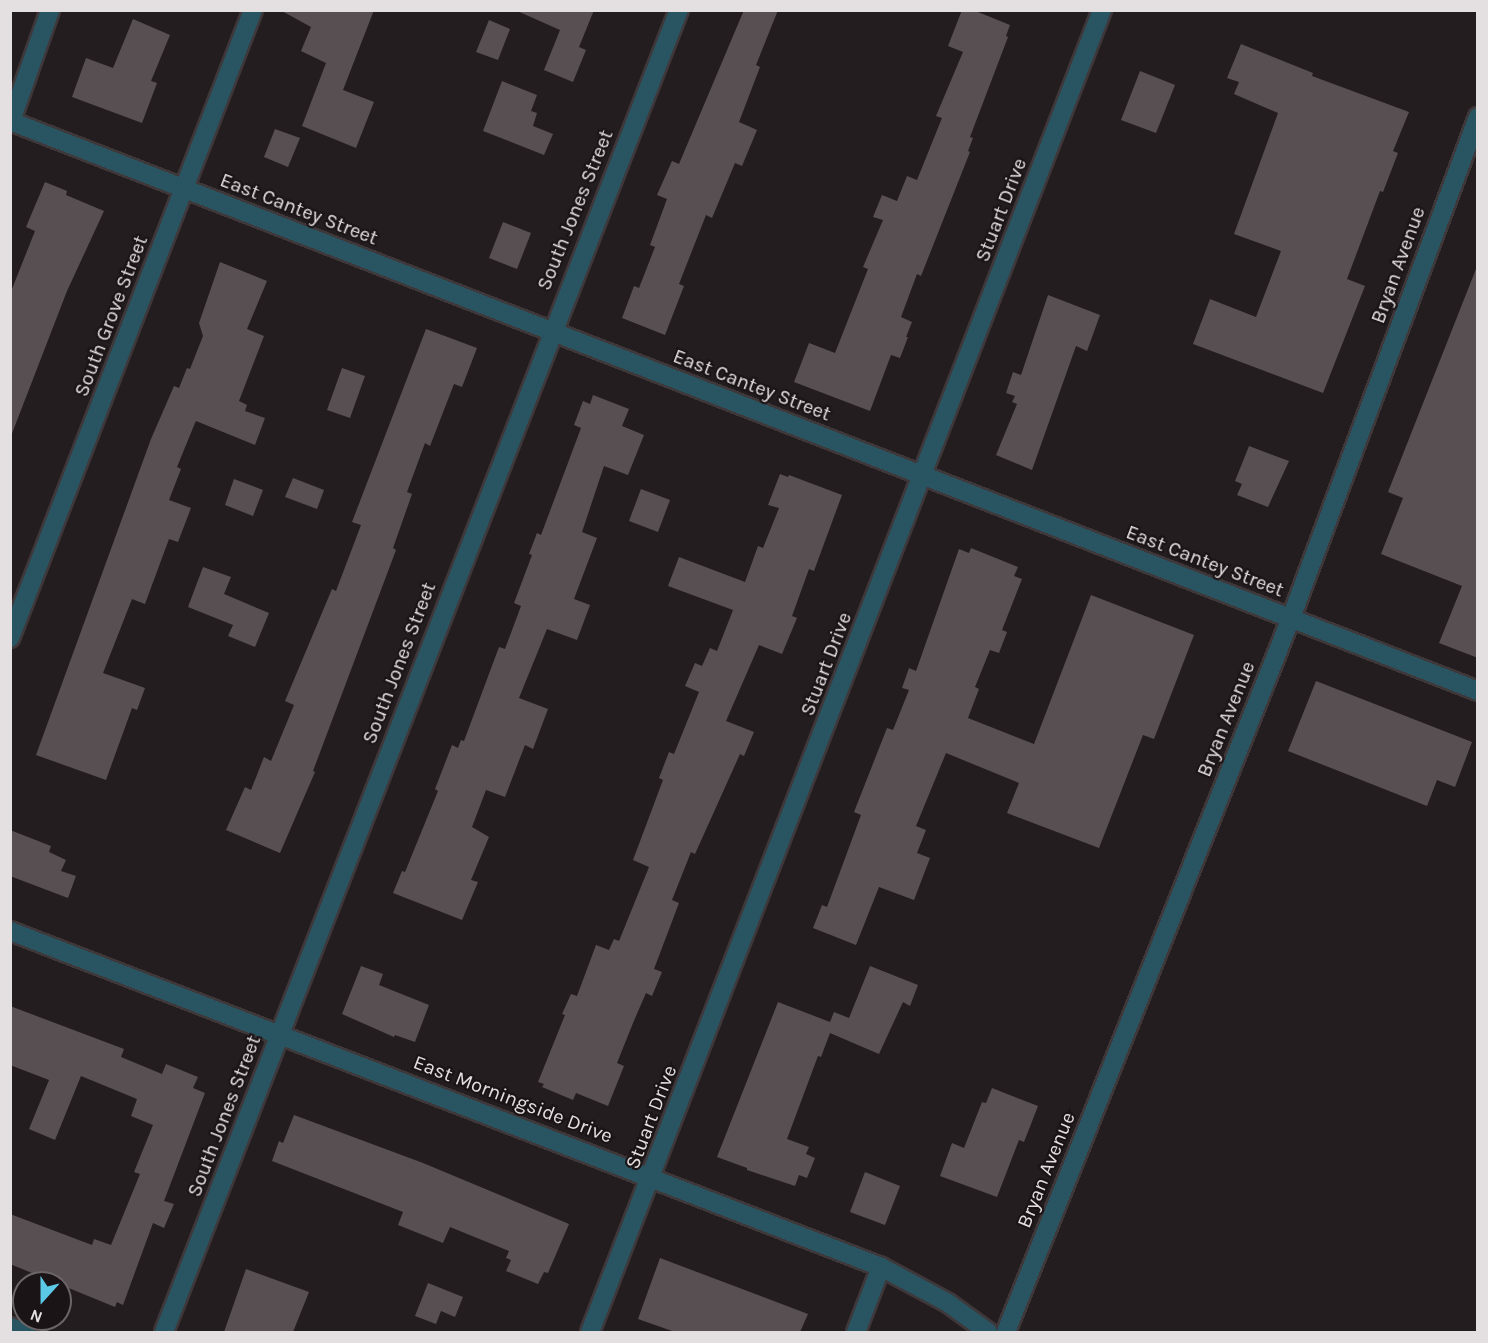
<!DOCTYPE html>
<html>
<head>
<meta charset="utf-8">
<style>
	body { margin:0 }
	#map { position:relative; width:1488px; height:1343px; overflow:hidden; background:#241d20; font-family:Karla,sans-serif }
	div>[style] { position:absolute }
	[style*='--x'] { left:calc(var(--x)*1px); top:calc(var(--y)*1px); width:calc(var(--w)*1px); rotate:calc(var(--a)*1deg) }
	.building>* { inset:0; background:#584f52 }
	.roads { filter:drop-shadow(2px 0 #3f383b) drop-shadow(-2px 0 #3f383b) drop-shadow(0 2px #3f383b) drop-shadow(0 -2px #3f383b) }
	.minor>* { height:18px; margin:-9px; padding:0 9px; transform-origin:9px; border-radius:9px; background:#295562 }
	span { translate:-50% -50%; white-space:nowrap; text-align:center; line-height:1.15; -webkit-text-stroke:4.5px #1b1416; paint-order:stroke }
	.street-label { font-size:20px; color:#e4dfe1 }
	.frame { position:absolute; inset:0; border:12px solid #e4dfe1; pointer-events:none }
	.north { position:absolute; left:12px; top:1271px; width:60px; height:60px; box-sizing:border-box; background:#1b1416; border:2px solid #6b6567; border-radius:50%; rotate:201deg; font-size:16px; font-weight:700; line-height:24px; text-align:center; color:#e4dfe1 }
	.north::after { content:''; display:block; margin:auto; width:21px; height:27px; background:#5bc8e6; clip-path:polygon(50% 0,100% 100%,50% 72%,0 100%) }
</style>
</head>
<body>
<div id="map">
	<div class="building">
		<i style="clip-path:polygon(280px 10px,374px 10px,343px 90px,374px 102px,356px 148px,302px 126px,326px 63px,301px 51px,311px 27px)"></i>
		<i style="clip-path:polygon(515px 10px,594px 10px,579px 47px,586px 50px,573px 82px,544px 70px,560px 30px)"></i>
		<i style="clip-path:polygon(744px 10px,778px 10px,756px 65px,760px 67px,739px 122px,757px 130px,742px 166px,735px 163px,712px 218px,706px 215px,679px 284px,684px 286px,665px 335px,622px 318px,634px 286px,639px 288px,655px 247px,650px 245px,667px 199px,657px 195px,672px 161px,679px 164px)"></i>
		<i style="clip-path:polygon(962px 10px,973px 10px,1010px 25px,1006px 36px,1008px 37px,970px 137px,973px 138px,968px 151px,970px 152px,921px 276px,917px 274px,901px 317px,912px 322px,906px 337px,908px 337px,900px 358px,891px 355px,870px 411px,794px 382px,809px 343px,835px 353px,868px 269px,863px 267px,883px 220px,873px 217px,882px 195px,897px 201px,907px 176px,917px 180px,942px 118px,936px 116px,963px 52px,948px 46px)"></i>
		<i style="clip-path:polygon(133px 19px,170px 35px,151px 81px,157px 83px,142px 123px,72px 97px,86px 58px,113px 68px)"></i>
		<i style="clip-path:polygon(489px 20px,510px 29px,498px 60px,476px 52px)"></i>
		<i style="clip-path:polygon(1241px 44px,1313px 73px,1312px 76px,1409px 112px,1393px 151px,1398px 153px,1383px 192px,1380px 191px,1347px 279px,1365px 286px,1323px 393px,1193px 344px,1210px 299px,1256px 317px,1281px 251px,1234px 234px,1278px 113px,1234px 94px,1239px 82px,1227px 78px)"></i>
		<i style="clip-path:polygon(1140px 71px,1175px 85px,1156px 133px,1121px 120px)"></i>
		<i style="clip-path:polygon(502px 81px,537px 95px,531px 111px,537px 113px,533px 126px,553px 134px,544px 155px,483px 131px)"></i>
		<i style="clip-path:polygon(275px 129px,300px 138px,288px 167px,264px 157px)"></i>
		<i style="clip-path:polygon(45px 182px,67px 191px,66px 195px,104px 211px,67px 291px,11px 436px,10px 294px,35px 231px,26px 227px)"></i>
		<i style="clip-path:polygon(503px 222px,531px 233px,517px 269px,489px 258px)"></i>
		<i style="clip-path:polygon(220px 262px,267px 281px,247px 329px,264px 336px,239px 401px,247px 405px,245px 411px,265px 418px,255px 445px,196px 421px,195px 423px,177px 467px,181px 469px,169px 500px,191px 508px,178px 542px,169px 539px,145px 604px,132px 599px,103px 673px,145px 688px,137px 710px,132px 708px,106px 780px,36px 755px,151px 439px,174px 386px,179px 388px,187px 368px,190px 369px,203px 336px,199px 323px)"></i>
		<i style="clip-path:polygon(1476px 269px,1478px 270px,1478px 658px,1439px 643px,1462px 586px,1381px 554px,1403px 498px,1388px 492px)"></i>
		<i style="clip-path:polygon(1048px 295px,1100px 315px,1087px 351px,1076px 346px,1032px 470px,996px 455px,1017px 404px,1012px 402px,1015px 396px,1006px 393px,1013px 372px,1021px 375px)"></i>
		<i style="clip-path:polygon(426px 329px,477px 348px,462px 387px,454px 384px,430px 446px,425px 443px,407px 492px,412px 494px,393px 548px,396px 550px,313px 771px,315px 772px,280px 853px,226px 830px,245px 787px,251px 790px,264px 757px,271px 761px,294px 705px,285px 701px,332px 589px,336px 591px,361px 525px,352px 522px)"></i>
		<i style="clip-path:polygon(342px 368px,365px 376px,350px 418px,327px 410px)"></i>
		<i style="clip-path:polygon(593px 395px,629px 409px,622px 426px,644px 435px,628px 475px,604px 466px,582px 532px,597px 538px,574px 599px,590px 605px,577px 640px,547px 629px,519px 698px,548px 709px,533px 749px,525px 745px,505px 797px,486px 790px,472px 827px,489px 837px,471px 880px,478px 882px,462px 920px,393px 893px,402px 871px,405px 872px,438px 791px,435px 789px,452px 745px,458px 748px,461px 740px,464px 741px,499px 647px,505px 649px,521px 606px,514px 603px,532px 555px,529px 554px,537px 533px,541px 535px,581px 428px,574px 425px,583px 401px,590px 404px)"></i>
		<i style="clip-path:polygon(1249px 446px,1289px 461px,1268px 507px,1237px 495px,1242px 484px,1235px 481px)"></i>
		<i style="clip-path:polygon(780px 474px,788px 477px,789px 475px,842px 495px,814px 571px,809px 569px,792px 616px,797px 618px,782px 654px,759px 645px,726px 721px,754px 732px,744px 756px,740px 754px,695px 854px,691px 852px,672px 900px,679px 903px,654px 969px,662px 972px,652px 996px,646px 993px,633px 1023px,617px 1063px,624px 1066px,608px 1106px,576px 1093px,573px 1100px,542px 1087px,544px 1084px,538px 1082px,565px 1015px,562px 1014px,571px 994px,577px 996px,596px 945px,609px 950px,614px 939px,619px 941px,649px 867px,633px 860px,663px 780px,659px 778px,669px 752px,674px 754px,699px 692px,685px 686px,695px 663px,702px 666px,710px 648px,717px 651px,733px 610px,668px 586px,679px 557px,745px 582px,758px 546px,763px 548px,779px 508px,768px 505px)"></i>
		<i style="clip-path:polygon(293px 478px,324px 490px,317px 509px,285px 497px)"></i>
		<i style="clip-path:polygon(234px 479px,263px 490px,253px 516px,225px 505px)"></i>
		<i style="clip-path:polygon(641px 489px,670px 500px,658px 532px,629px 521px)"></i>
		<i style="clip-path:polygon(971px 548px,1018px 567px,1014px 576px,1022px 579px,1002px 630px,1007px 632px,999px 653px,990px 650px,975px 687px,979px 689px,968px 718px,1034px 744px,1091px 595px,1194px 635px,1154px 739px,1143px 735px,1099px 848px,1007px 813px,1019px 783px,946px 753px,916px 826px,926px 830px,917px 853px,930px 858px,914px 900px,879px 887px,856px 945px,813px 928px,822px 905px,827px 907px,861px 815px,854px 812px,887px 728px,893px 730px,909px 690px,902px 688px,909px 668px,916px 671px,959px 549px,969px 553px)"></i>
		<i style="clip-path:polygon(203px 567px,231px 577px,224px 594px,269px 613px,255px 647px,228px 636px,233px 625px,188px 607px)"></i>
		<i style="clip-path:polygon(1316px 681px,1472px 742px,1455px 787px,1437px 780px,1427px 806px,1288px 751px)"></i>
		<i style="clip-path:polygon(10px 830px,51px 846px,49px 852px,66px 860px,61px 871px,76px 876px,68px 898px,10px 876px)"></i>
		<i style="clip-path:polygon(361px 966px,383px 974px,379px 985px,429px 1005px,415px 1042px,395px 1035px,394px 1037px,342px 1014px)"></i>
		<i style="clip-path:polygon(870px 966px,918px 985px,910px 1006px,903px 1002px,879px 1054px,830px 1033px,821px 1057px,818px 1056px,787px 1139px,809px 1147px,806px 1154px,815px 1158px,807px 1178px,799px 1175px,795px 1186px,747px 1170px,747px 1168px,717px 1157px,778px 1002px,830px 1022px,834px 1012px,849px 1018px)"></i>
		<i style="clip-path:polygon(10px 1006px,124px 1049px,121px 1057px,162px 1074px,166px 1064px,198px 1077px,193px 1088px,205px 1093px,164px 1201px,174px 1204px,164px 1228px,153px 1223px,123px 1305px,117px 1302px,115px 1307px,10px 1264px,10px 1214px,92px 1245px,94px 1239px,111px 1245px,140px 1174px,134px 1172px,153px 1125px,131px 1116px,137px 1099px,81px 1076px,55px 1140px,29px 1129px,49px 1080px,10px 1065px)"></i>
		<i style="clip-path:polygon(992px 1088px,1038px 1106px,1024px 1142px,1019px 1140px,997px 1197px,940px 1176px,952px 1143px,964px 1148px,982px 1102px,986px 1103px)"></i>
		<i style="clip-path:polygon(294px 1115px,423px 1163px,569px 1224px,548px 1273px,544px 1272px,538px 1284px,506px 1271px,511px 1260px,506px 1258px,509px 1251px,450px 1227px,443px 1243px,398px 1225px,403px 1212px,272px 1161px,279px 1141px,283px 1143px)"></i>
		<i style="clip-path:polygon(865px 1172px,900px 1186px,885px 1225px,850px 1212px)"></i>
		<i style="clip-path:polygon(660px 1258px,808px 1314px,800px 1332px,675px 1332px,638px 1319px)"></i>
		<i style="clip-path:polygon(246px 1269px,309px 1292px,293px 1332px,224px 1332px)"></i>
		<i style="clip-path:polygon(428px 1283px,463px 1297px,455px 1317px,441px 1311px,436px 1324px,415px 1316px)"></i>
	</div>
	<div class="roads">
		<div class="minor">
			<i style="--x:10;--y:121;--w:1575;--a:21.22"></i>
			<i style="--x:11;--y:121;--w:118;--a:-70.6"></i>
			<i style="--x:10;--y:638;--w:673;--a:-68.85"></i>
			<i style="--x:10;--y:931;--w:934;--a:21.09"></i>
			<i style="--x:881;--y:1267;--w:76;--a:28.2"></i>
			<i style="--x:948;--y:1303;--w:49;--a:35.9"></i>
			<i style="--x:10;--y:1327;--w:17;--a:17"></i>
			<i style="--x:164;--y:1332;--w:1419;--a:-68.72"></i>
			<i style="--x:590;--y:1332;--w:1418;--a:-68.83"></i>
			<i style="--x:856;--y:1332;--w:70;--a:-69"></i>
			<i style="--x:1006;--y:1332;--w:769;--a:-68.24"></i>
			<i style="--x:1291;--y:618;--w:535;--a:-69.53"></i>
		</div>
	</div>
	<div class="street-label">
		<span style="left:299px;top:209px;rotate:21deg">East Cantey Street</span>
		<span style="left:575px;top:210px;rotate:-68deg">South Jones Street</span>
		<span style="left:1001px;top:210px;rotate:-69deg">Stuart Drive</span>
		<span style="left:1398px;top:265px;rotate:-70deg">Bryan Avenue</span>
		<span style="left:111px;top:316px;rotate:-69deg">South Grove Street</span>
		<span style="left:752px;top:385px;rotate:21deg">East Cantey Street</span>
		<span style="left:1205px;top:561px;rotate:21deg">East Cantey Street</span>
		<span style="left:399px;top:663px;rotate:-69deg">South Jones Street</span>
		<span style="left:826px;top:664px;rotate:-69deg">Stuart Drive</span>
		<span style="left:1226px;top:719px;rotate:-68deg">Bryan Avenue</span>
		<span style="left:513px;top:1099px;rotate:21deg">East Morningside Drive</span>
		<span style="left:224px;top:1116px;rotate:-69deg">South Jones Street</span>
		<span style="left:651px;top:1117px;rotate:-69deg">Stuart Drive</span>
		<span style="left:1046px;top:1170px;rotate:-68deg">Bryan Avenue</span>
	</div>
	<div class="frame"></div>
	<div class="north">N</div>
</div>
</body>
</html>
